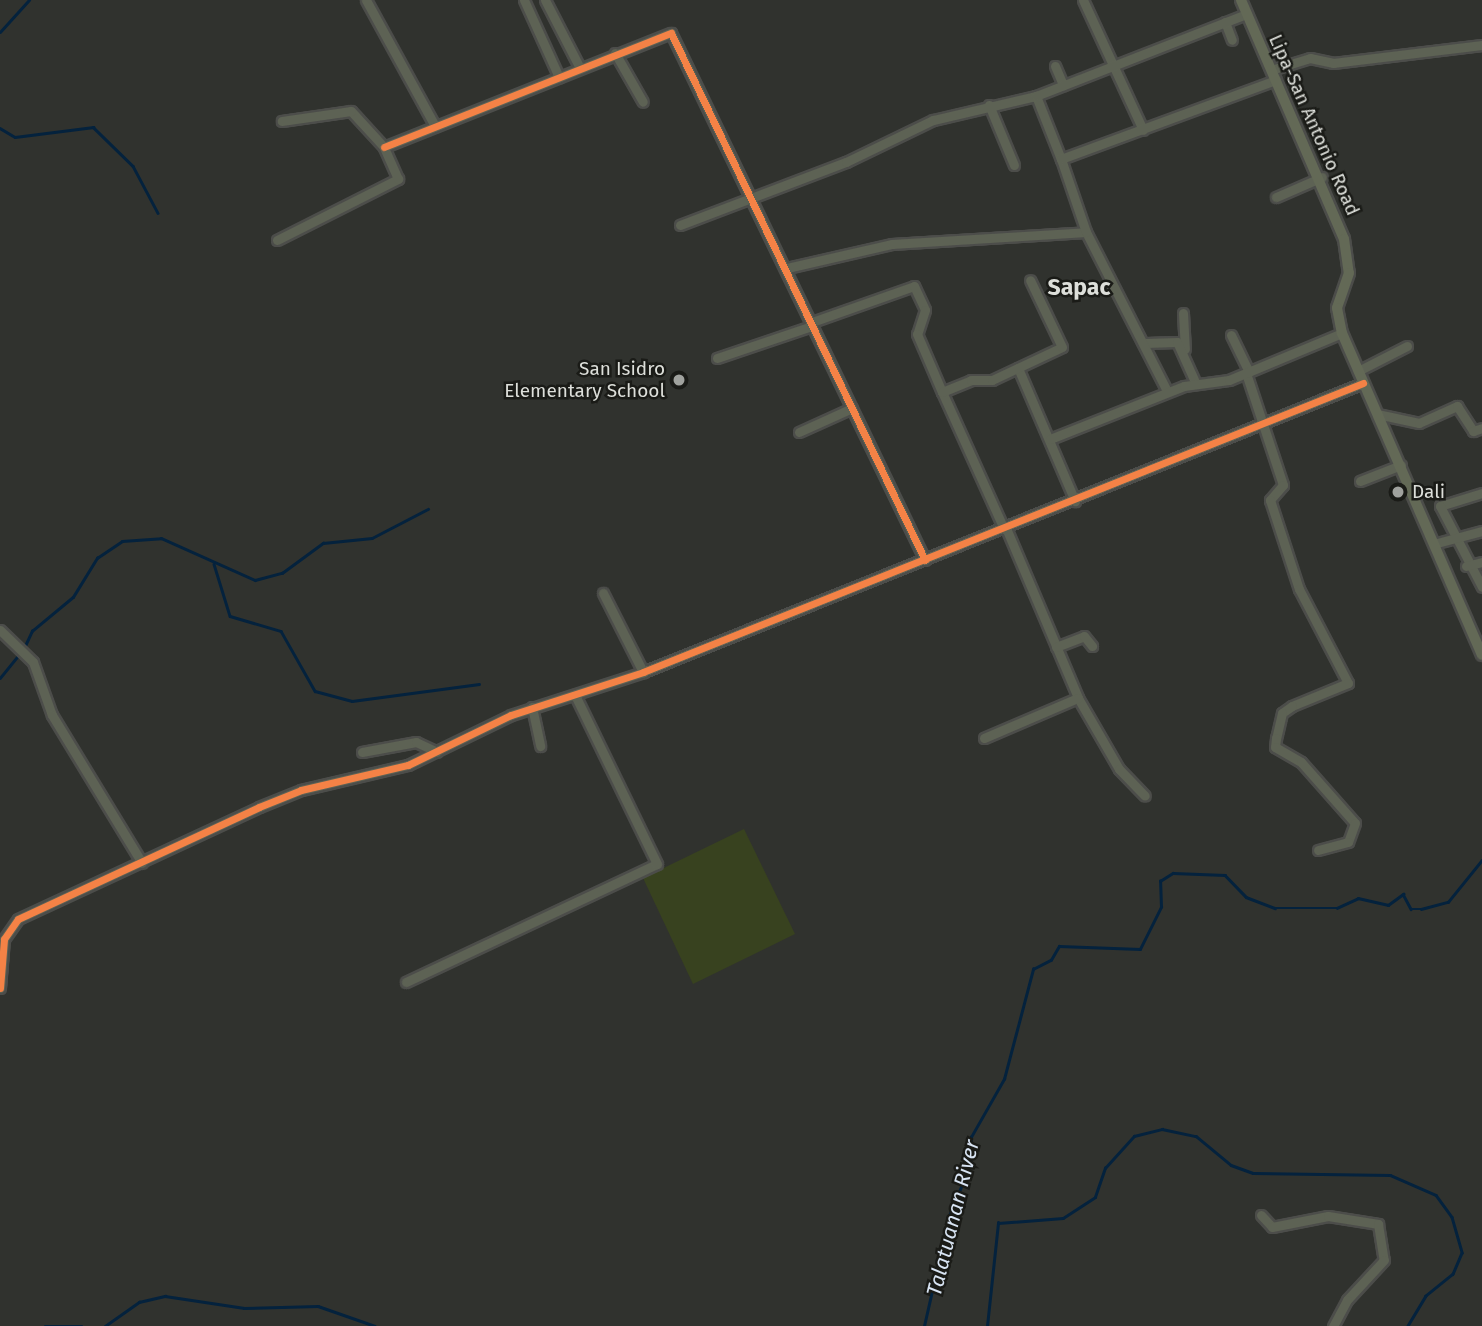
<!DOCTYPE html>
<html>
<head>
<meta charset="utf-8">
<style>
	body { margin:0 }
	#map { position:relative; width:1482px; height:1326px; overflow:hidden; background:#30322e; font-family:"Fira Sans",sans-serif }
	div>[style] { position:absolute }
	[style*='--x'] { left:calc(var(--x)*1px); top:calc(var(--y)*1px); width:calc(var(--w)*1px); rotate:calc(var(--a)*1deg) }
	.green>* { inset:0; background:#38421f }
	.stream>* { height:2.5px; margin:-1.25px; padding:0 1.25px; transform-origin:1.25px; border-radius:1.25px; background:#04223d }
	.roads { filter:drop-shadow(2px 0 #4c4d4a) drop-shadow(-2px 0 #4c4d4a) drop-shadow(0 2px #4c4d4a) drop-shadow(0 -2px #4c4d4a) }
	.minor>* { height:9px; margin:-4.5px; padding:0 4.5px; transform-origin:4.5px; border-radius:4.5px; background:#5d6254 }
	.major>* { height:10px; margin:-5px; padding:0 5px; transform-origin:5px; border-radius:5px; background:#636956 }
	.cycleway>* { height:7px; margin:-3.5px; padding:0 3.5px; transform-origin:3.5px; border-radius:3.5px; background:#f48246 }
	.dots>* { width:19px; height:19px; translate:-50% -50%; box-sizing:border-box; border:4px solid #1a1b17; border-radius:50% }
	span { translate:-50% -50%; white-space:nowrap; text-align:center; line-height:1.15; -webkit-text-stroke:5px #1a1b17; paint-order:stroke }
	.street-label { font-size:19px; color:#dddfda }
	.poi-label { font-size:19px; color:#dddfda }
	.right { translate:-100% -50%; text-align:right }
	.left { translate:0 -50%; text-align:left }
	.water-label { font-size:21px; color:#d8e4f3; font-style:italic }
	.quarter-label { font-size:23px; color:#dddfda; font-weight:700 }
</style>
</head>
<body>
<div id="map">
	<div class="green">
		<i style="clip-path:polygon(744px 829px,795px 934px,693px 984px,643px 878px)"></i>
	</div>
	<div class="stream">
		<i style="--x:0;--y:32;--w:43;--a:-47.8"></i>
		<i style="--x:0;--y:128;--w:17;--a:31"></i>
		<i style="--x:15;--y:137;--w:79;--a:-7.3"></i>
		<i style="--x:93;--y:127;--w:56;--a:44.3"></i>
		<i style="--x:133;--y:166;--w:53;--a:62"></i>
		<i style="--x:214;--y:564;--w:54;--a:72.9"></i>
		<i style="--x:230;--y:616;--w:53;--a:16.4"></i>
		<i style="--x:281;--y:631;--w:69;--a:60.5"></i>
		<i style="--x:315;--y:691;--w:38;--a:15"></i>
		<i style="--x:352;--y:701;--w:128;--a:-7.6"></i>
		<i style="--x:24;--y:648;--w:19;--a:-65"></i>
		<i style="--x:32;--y:631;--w:53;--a:-39.7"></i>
		<i style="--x:73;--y:597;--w:46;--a:-58.4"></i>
		<i style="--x:97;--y:558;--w:30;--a:-34"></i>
		<i style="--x:122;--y:541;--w:39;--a:-4"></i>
		<i style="--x:161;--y:538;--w:103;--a:24.1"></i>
		<i style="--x:255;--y:580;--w:28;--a:-15"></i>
		<i style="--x:282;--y:573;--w:51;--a:-36.2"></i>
		<i style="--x:323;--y:543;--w:49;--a:-5.8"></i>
		<i style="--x:372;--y:538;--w:63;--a:-27.4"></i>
		<i style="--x:0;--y:678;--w:32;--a:-51"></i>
		<i style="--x:45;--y:1326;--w:37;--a:0"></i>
		<i style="--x:105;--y:1326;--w:42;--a:-35.2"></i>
		<i style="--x:139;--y:1302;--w:27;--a:-13"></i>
		<i style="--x:165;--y:1296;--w:80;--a:8.6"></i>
		<i style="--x:244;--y:1308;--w:74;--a:-1.5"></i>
		<i style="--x:318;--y:1306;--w:60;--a:19.3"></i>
		<i style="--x:924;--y:1326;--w:113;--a:-77.2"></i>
		<i style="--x:949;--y:1216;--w:55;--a:-67.6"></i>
		<i style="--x:970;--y:1165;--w:28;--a:-88"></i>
		<i style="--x:971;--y:1137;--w:67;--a:-60.4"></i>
		<i style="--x:1004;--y:1079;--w:114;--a:-75.2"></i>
		<i style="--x:1033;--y:969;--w:20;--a:-27"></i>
		<i style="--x:1051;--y:960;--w:16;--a:-60"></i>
		<i style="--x:1059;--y:946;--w:81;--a:2.1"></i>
		<i style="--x:1140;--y:949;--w:47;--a:-63.4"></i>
		<i style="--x:1161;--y:907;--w:26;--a:-92"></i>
		<i style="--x:1160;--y:881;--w:15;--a:-32"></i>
		<i style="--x:1173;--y:873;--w:52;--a:2.2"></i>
		<i style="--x:1225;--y:875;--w:30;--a:46"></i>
		<i style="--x:1246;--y:897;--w:31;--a:21"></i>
		<i style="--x:1275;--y:908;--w:62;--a:0"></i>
		<i style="--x:1337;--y:908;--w:23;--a:-25"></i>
		<i style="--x:1358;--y:898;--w:31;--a:13"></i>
		<i style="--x:1388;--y:905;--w:19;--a:-36"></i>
		<i style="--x:1403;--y:894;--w:17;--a:62"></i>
		<i style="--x:1411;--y:909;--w:10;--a:0"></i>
		<i style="--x:1421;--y:909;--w:28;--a:-15"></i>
		<i style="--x:1448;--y:902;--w:54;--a:-51"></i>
		<i style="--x:987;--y:1326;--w:104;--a:-83.9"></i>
		<i style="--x:998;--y:1223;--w:65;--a:-4.4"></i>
		<i style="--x:1063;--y:1218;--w:38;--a:-33"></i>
		<i style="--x:1095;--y:1197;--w:31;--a:-71"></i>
		<i style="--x:1105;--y:1168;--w:43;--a:-47.8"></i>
		<i style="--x:1134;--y:1136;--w:29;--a:-14"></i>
		<i style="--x:1162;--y:1129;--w:35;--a:12"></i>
		<i style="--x:1196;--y:1136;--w:45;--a:39.6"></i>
		<i style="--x:1231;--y:1165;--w:23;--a:20"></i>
		<i style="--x:1253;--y:1173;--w:137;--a:0.8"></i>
		<i style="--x:1390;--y:1175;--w:50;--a:23.5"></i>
		<i style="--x:1436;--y:1195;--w:27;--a:54"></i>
		<i style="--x:1452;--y:1217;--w:37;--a:74"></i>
		<i style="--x:1462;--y:1253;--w:23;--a:113"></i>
		<i style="--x:1453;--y:1274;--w:35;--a:141"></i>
		<i style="--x:1426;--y:1296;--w:35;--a:121"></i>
	</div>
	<div class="roads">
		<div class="minor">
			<i style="--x:366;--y:0;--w:144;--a:61.3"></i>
			<i style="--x:524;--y:0;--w:85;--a:65.6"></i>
			<i style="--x:545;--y:0;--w:76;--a:62.8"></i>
			<i style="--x:1083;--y:0;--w:143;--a:65.2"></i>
			<i style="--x:1225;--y:22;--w:19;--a:69"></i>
			<i style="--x:615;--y:53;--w:56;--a:60.3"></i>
			<i style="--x:1055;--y:66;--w:21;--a:67"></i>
			<i style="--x:1271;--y:70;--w:41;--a:-17.1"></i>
			<i style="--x:1310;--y:58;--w:24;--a:12"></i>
			<i style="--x:1333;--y:63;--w:150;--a:-6.9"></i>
			<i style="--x:1036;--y:96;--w:68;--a:68.4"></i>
			<i style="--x:989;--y:105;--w:65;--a:67.4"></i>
			<i style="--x:384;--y:147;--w:309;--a:-21.7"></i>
			<i style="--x:671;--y:33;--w:585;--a:64.27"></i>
			<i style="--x:1276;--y:197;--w:50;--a:-23.5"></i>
			<i style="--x:680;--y:225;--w:178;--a:-20.8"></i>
			<i style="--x:846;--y:162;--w:97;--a:-25.8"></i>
			<i style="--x:933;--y:120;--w:106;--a:-13.1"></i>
			<i style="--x:1036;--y:96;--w:225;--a:-21.3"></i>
			<i style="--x:277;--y:240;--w:136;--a:-26.8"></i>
			<i style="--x:398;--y:179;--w:35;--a:-114"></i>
			<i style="--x:384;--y:147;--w:49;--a:-132.5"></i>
			<i style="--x:351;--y:111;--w:70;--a:171.8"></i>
			<i style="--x:787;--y:268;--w:108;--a:-12.9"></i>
			<i style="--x:892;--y:244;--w:194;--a:-3.5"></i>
			<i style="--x:1183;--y:313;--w:36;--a:87"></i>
			<i style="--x:812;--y:322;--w:108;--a:-19.4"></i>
			<i style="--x:914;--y:286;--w:26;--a:65"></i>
			<i style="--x:925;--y:310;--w:25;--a:108"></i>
			<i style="--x:917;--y:334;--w:63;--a:66.7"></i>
			<i style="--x:1231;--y:335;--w:41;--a:64.1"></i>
			<i style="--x:1146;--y:343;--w:31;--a:-2"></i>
			<i style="--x:1177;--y:342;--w:46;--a:65.7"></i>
			<i style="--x:717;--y:358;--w:100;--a:-18.6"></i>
			<i style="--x:1018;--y:368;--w:145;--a:66.8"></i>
			<i style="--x:1358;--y:371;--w:55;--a:-27"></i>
			<i style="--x:1246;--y:373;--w:118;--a:71.7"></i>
			<i style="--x:1283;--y:485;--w:20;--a:131"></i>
			<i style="--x:1270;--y:500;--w:94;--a:72"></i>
			<i style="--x:1299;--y:589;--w:106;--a:62.5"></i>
			<i style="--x:1348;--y:683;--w:61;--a:157.7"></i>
			<i style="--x:1292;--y:706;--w:12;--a:145"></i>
			<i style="--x:1282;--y:713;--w:26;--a:103"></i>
			<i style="--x:1276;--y:738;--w:9;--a:96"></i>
			<i style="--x:1275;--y:747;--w:30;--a:30"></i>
			<i style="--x:1301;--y:762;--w:81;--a:48.5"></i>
			<i style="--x:1355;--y:823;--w:20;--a:110"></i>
			<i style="--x:1348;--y:842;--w:31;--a:165"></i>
			<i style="--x:1167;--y:391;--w:178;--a:-117"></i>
			<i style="--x:1086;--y:232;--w:77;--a:-108.9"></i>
			<i style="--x:1061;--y:159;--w:229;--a:-20.2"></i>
			<i style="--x:1377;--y:414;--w:43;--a:12.1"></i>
			<i style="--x:1419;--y:423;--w:42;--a:-24.1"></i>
			<i style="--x:1457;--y:406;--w:30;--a:57"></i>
			<i style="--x:1473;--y:431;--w:9;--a:-18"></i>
			<i style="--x:799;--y:432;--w:58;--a:-24.4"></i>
			<i style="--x:1050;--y:439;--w:144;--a:-21.6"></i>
			<i style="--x:1184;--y:386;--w:45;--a:-7.6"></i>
			<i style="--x:1229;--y:380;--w:122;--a:-22.6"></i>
			<i style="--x:1360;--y:481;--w:44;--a:-21.3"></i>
			<i style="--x:1482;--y:493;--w:44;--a:162.8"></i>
			<i style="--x:1440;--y:506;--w:91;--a:62.6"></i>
			<i style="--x:1006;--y:528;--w:185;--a:67"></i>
			<i style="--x:1078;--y:698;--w:82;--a:60"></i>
			<i style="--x:1119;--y:769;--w:37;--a:46"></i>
			<i style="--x:1004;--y:529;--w:150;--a:-114.3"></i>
			<i style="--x:942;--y:392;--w:31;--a:-22"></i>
			<i style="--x:971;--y:380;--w:21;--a:0"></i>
			<i style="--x:992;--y:380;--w:77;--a:-25.2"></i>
			<i style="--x:1062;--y:347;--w:74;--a:-115.5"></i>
			<i style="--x:1437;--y:543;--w:47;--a:-14.9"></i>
			<i style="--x:1466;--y:566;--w:16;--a:-14"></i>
			<i style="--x:603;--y:593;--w:89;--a:63.1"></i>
			<i style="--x:0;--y:630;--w:46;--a:44.1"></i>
			<i style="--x:33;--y:662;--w:56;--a:70.3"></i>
			<i style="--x:52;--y:715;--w:173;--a:58.7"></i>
			<i style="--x:1056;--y:647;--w:30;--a:-21"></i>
			<i style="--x:1084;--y:636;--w:13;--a:51"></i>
			<i style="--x:532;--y:707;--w:40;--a:78"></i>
			<i style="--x:984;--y:738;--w:102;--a:-23.1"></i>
			<i style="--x:362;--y:752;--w:55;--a:-10.5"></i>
			<i style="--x:416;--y:742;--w:23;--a:25"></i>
			<i style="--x:406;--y:982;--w:277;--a:-25.2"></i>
			<i style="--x:657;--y:864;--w:188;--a:-115.9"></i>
			<i style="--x:0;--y:988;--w:49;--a:-85.3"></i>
			<i style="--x:4;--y:939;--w:24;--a:-55"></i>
			<i style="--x:18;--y:919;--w:266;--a:-24.9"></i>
			<i style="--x:259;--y:807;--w:45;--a:-22"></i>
			<i style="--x:301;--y:790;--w:110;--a:-13.2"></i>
			<i style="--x:408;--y:765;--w:114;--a:-25.9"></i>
			<i style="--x:511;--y:715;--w:139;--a:-18"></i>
			<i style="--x:643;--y:672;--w:776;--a:-21.87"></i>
			<i style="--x:1261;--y:1215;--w:16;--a:47"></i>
			<i style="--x:1272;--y:1227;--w:57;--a:-11.1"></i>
			<i style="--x:1328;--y:1216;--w:51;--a:9.1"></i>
			<i style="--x:1378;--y:1224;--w:36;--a:81"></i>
			<i style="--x:1384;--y:1260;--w:54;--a:132.8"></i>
			<i style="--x:1347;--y:1300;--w:30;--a:118"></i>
		</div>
		<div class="major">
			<i style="--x:1241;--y:0;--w:260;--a:66.7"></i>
			<i style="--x:1344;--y:239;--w:34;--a:82"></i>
			<i style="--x:1349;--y:273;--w:37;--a:109"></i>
			<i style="--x:1337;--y:308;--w:25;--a:79"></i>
			<i style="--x:1342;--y:333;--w:351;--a:66.5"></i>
		</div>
	</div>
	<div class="cycleway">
		<i style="--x:384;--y:147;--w:309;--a:-21.7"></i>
		<i style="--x:671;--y:33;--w:585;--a:64.27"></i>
		<i style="--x:0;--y:988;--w:49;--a:-85.3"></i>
		<i style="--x:4;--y:939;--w:24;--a:-55"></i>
		<i style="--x:18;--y:919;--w:266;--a:-24.9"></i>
		<i style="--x:259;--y:807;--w:45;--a:-22"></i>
		<i style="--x:301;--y:790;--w:110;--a:-13.2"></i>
		<i style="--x:408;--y:765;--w:114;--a:-25.9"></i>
		<i style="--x:511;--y:715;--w:139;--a:-18"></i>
		<i style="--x:643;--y:672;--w:776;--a:-21.87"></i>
	</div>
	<div class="dots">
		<i style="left:679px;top:380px;background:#a0a29e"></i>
		<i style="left:1398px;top:492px;background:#a0a29e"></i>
	</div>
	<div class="street-label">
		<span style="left:1314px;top:125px;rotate:66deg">Lipa-San Antonio Road</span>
	</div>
	<div class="poi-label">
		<span class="right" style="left:665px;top:380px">San Isidro<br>Elementary School</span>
		<span class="left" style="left:1412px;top:492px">Dali</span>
	</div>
	<div class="water-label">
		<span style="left:953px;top:1218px;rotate:-76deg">Talatuanan River</span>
	</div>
	<div class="quarter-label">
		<span style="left:1079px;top:287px">Sapac</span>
	</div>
</div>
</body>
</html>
